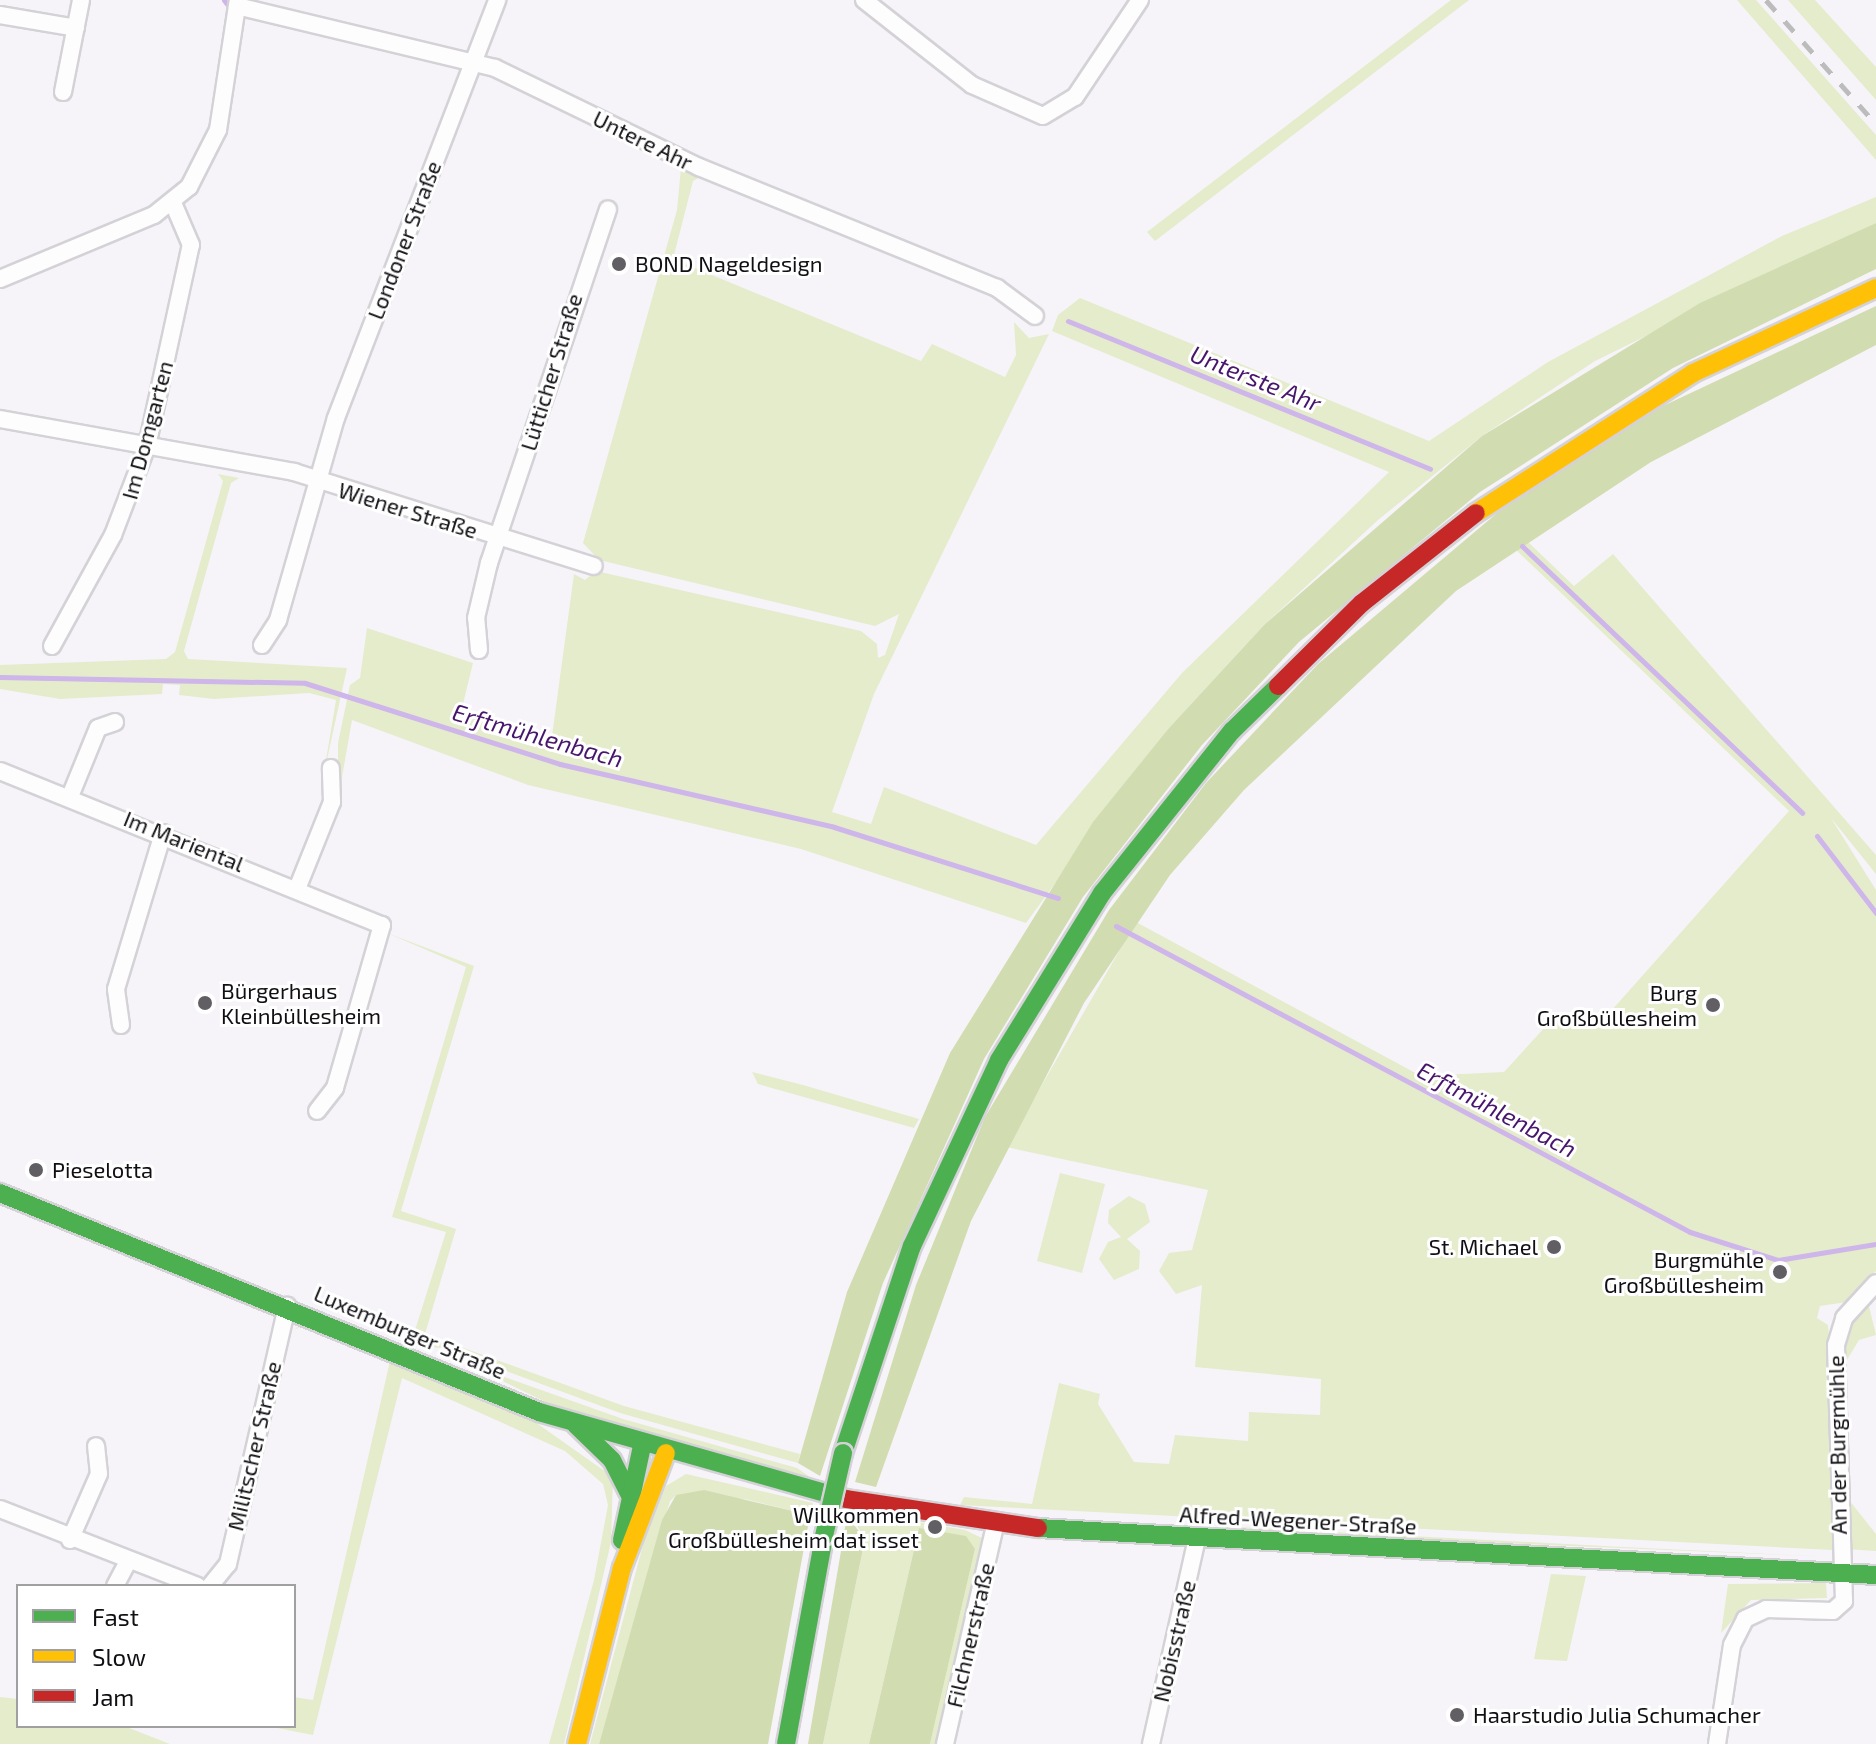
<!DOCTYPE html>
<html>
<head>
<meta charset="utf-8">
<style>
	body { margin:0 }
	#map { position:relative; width:1876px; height:1744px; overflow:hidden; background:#f6f4f9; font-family:"Exo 2",sans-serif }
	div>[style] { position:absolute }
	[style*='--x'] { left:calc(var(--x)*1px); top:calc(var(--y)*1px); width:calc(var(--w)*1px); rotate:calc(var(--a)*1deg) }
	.green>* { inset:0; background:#e4eccc }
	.forest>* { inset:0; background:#d2dcb1 }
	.stream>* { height:5px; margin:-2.5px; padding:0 2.5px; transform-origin:2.5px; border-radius:2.5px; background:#ceb5ea }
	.roads { filter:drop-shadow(2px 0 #d4d2d6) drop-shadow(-2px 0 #d4d2d6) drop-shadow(0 2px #d4d2d6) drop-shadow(0 -2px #d4d2d6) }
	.street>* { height:16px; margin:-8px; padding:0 8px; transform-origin:8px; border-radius:8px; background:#fefdfe }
	.fast>* { height:18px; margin:-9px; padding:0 9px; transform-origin:9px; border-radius:9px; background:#4caf50 }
	.slow>* { height:18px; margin:-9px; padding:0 9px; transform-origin:9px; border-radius:9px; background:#ffc107 }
	.jam>* { height:18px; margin:-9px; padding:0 9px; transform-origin:9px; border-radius:9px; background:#c62828 }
	.rail>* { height:5px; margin-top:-2.5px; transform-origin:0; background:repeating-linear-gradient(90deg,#bcbcbd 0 14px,transparent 0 28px) }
	.bridges { filter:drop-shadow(2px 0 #d4d2d6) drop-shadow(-2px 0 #d4d2d6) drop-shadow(0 2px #d4d2d6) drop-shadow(0 -2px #d4d2d6) }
	.fast-bridge>* { height:18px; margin:-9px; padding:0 9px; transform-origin:9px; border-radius:9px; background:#4caf50 }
	.dots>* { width:22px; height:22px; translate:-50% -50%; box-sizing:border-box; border:4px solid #fff; border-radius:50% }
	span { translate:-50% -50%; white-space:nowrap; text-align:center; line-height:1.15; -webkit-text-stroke:6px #fff; paint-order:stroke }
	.street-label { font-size:22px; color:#110f13 }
	.poi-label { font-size:22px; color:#110f13 }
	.left { translate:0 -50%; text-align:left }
	.right { translate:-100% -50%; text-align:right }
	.water-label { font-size:24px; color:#47166c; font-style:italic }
	.legend { position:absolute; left:16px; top:1584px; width:280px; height:144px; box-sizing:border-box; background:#fff; border:2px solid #a09fa1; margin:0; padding:10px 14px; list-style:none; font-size:24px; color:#110f13 }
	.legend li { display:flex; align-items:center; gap:16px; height:40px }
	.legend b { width:40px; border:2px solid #a09fa1 }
</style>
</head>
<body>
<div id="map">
	<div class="green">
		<i style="clip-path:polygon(1451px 0,1469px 0,1155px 241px,1147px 232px)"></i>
		<i style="clip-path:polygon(1737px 0,1756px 0,1876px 135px,1876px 160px)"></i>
		<i style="clip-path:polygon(1788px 0,1815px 0,1876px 67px,1876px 100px)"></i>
		<i style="clip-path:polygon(681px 168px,700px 177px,693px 181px,673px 259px,921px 361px,932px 344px,1005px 377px,1016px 355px,1014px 322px,1029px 338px,1049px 334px,874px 694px,832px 812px,871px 824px,884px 787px,1036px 845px,1182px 673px,1389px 472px,1052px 331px,1058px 315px,1080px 298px,1429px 441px,1548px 362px,1782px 236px,1876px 197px,1876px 223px,1595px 361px,1482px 436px,1378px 520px,1265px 624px,1169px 728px,1026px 923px,801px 849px,528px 785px,352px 720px,338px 800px,338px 743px,350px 685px,360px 678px,367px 628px,473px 663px,461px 712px,545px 740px,552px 736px,574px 574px,585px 580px,596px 571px,861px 631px,877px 644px,878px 658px,885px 655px,899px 614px,875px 626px,599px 560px,583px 543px,677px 210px)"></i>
		<i style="clip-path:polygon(218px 474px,239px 478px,231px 483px,184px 651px,188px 659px,347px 668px,323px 778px,336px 700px,309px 693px,214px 699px,179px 695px,180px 685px,163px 684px,162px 694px,60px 699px,0 689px,0 665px,166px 659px,175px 652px,223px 481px)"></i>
		<i style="clip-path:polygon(1527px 541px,1574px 586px,1613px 554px,1876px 855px,1876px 874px,1831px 818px,1876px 890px,1876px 1271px,1847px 1302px,1820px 1306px,1817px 1318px,1828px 1325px,1830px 1345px,1832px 1550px,960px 1505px,964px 1497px,1032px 1504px,1059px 1383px,1100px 1394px,1098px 1404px,1134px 1462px,1169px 1464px,1175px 1435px,1248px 1441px,1249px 1412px,1320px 1415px,1321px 1379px,1195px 1367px,1202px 1285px,1176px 1294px,1159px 1271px,1169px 1253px,1192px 1250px,1208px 1190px,1006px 1147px,1136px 922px,1421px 1076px,1504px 1072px,1556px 1015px,1611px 1011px,1789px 811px,1515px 549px)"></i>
		<i style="clip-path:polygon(387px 933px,474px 966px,401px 1211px,456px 1229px,425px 1334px,624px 1406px,800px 1454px,798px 1463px,620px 1413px,444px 1348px,410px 1346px,446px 1232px,392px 1217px,466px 967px)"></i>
		<i style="clip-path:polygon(752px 1072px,803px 1085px,919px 1119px,914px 1128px,758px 1084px)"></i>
		<i style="clip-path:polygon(1060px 1173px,1105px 1184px,1082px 1273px,1037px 1261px)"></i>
		<i style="clip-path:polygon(1129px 1196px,1145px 1204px,1150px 1222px,1127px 1239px,1140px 1251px,1139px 1269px,1114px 1280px,1099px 1259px,1108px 1242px,1121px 1237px,1108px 1223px,1109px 1210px)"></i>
		<i style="clip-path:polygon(1868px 1302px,1876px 1335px,1859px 1340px,1847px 1360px,1849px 1500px,1876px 1534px,1876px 1551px,1844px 1549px,1839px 1361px,1848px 1325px)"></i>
		<i style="clip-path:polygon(305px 1321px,528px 1417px,613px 1477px,611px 1542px,564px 1744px,549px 1744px,594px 1580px,608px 1505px,603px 1484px,565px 1451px,402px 1378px,313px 1735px,267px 1726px,294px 1726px,294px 1697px,313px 1700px,390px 1361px,304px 1325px,294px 1330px)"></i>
		<i style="clip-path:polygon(465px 1363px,623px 1419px,797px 1468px,810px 1477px,562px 1410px)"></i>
		<i style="clip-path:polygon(686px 1474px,813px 1503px,810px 1515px,745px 1499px,676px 1495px,670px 1501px,599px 1744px,590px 1744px,644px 1541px,666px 1486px)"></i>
		<i style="clip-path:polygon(848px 1510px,965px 1530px,986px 1540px,941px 1744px,930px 1744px,975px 1549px,919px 1528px,869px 1744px,823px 1744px,865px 1539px)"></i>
		<i style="clip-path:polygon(1219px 1526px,1623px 1547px,1830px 1557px,1219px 1531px)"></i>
		<i style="clip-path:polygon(1551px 1574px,1586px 1576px,1567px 1661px,1534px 1659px)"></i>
		<i style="clip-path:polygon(1826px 1583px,1827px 1598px,1751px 1600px,1721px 1633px,1728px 1584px)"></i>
		<i style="clip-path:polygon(0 1697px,18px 1699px,18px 1726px,124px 1726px,170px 1744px,0 1744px)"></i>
	</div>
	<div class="forest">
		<i style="clip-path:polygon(1876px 223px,1876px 269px,1673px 368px,1480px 492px,1299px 642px,1202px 745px,1083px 897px,984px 1059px,883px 1283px,820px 1476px,798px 1463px,847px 1292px,950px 1053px,1093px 822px,1169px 728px,1265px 624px,1482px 436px,1700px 303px)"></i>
		<i style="clip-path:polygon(1876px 306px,1876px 345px,1651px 462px,1456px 591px,1244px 790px,1170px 875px,1084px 1003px,971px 1221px,876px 1487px,855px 1482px,916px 1285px,985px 1117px,1109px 910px,1206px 783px,1318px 664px,1496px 514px,1646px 414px)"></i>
		<i style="clip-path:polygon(704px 1490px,810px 1515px,768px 1744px,599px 1744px,662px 1520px,676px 1495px)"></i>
		<i style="clip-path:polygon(847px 1516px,865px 1539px,823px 1744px,808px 1744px)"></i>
		<i style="clip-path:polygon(919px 1528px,966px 1536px,975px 1549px,930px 1744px,869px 1744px)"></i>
	</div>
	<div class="stream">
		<i style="--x:224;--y:0;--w:5;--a:53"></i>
		<i style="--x:1068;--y:321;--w:391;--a:22.2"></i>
		<i style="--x:1522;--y:546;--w:387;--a:43.6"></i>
		<i style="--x:0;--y:677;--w:305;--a:1.1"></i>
		<i style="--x:305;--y:683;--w:268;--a:17.6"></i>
		<i style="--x:560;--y:764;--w:281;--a:12.9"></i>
		<i style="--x:834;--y:827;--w:235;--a:17.6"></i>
		<i style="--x:1817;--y:836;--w:97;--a:52.5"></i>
		<i style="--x:1116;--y:926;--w:650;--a:28.06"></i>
		<i style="--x:1690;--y:1232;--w:92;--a:17.7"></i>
		<i style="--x:1778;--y:1260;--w:99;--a:-9.3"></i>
	</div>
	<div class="roads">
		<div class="street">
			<i style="--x:864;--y:0;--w:137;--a:38.2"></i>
			<i style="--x:972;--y:85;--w:77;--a:23.6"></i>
			<i style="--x:1043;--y:116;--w:37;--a:-31"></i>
			<i style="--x:1075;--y:97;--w:117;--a:-56.2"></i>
			<i style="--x:237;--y:6;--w:265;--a:13.5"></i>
			<i style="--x:495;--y:68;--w:227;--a:25.9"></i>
			<i style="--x:699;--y:167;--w:322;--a:22.1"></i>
			<i style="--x:997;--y:288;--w:47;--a:36.4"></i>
			<i style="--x:0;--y:15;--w:77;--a:9.7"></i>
			<i style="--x:63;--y:92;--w:94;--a:-78.9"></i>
			<i style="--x:0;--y:279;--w:167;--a:-22.6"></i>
			<i style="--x:154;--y:215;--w:45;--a:-38.7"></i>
			<i style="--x:189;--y:187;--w:64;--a:-63"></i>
			<i style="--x:218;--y:130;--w:132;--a:-81.3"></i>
			<i style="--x:0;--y:419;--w:299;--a:10.2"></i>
			<i style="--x:294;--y:472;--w:314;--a:17.4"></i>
			<i style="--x:262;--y:645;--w:30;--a:-57"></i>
			<i style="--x:278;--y:620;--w:210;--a:-74"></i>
			<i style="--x:336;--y:418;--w:448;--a:-68.9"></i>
			<i style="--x:52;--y:646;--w:127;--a:-61.2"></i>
			<i style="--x:113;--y:535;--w:95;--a:-69.1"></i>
			<i style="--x:147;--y:446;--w:206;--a:-77.7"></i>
			<i style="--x:191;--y:245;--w:46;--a:-113.2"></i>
			<i style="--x:479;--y:650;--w:32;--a:-95"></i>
			<i style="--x:476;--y:618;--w:57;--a:-76.7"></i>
			<i style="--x:489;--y:563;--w:373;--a:-71.4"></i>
			<i style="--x:0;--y:771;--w:412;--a:22"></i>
			<i style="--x:382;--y:925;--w:170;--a:106.1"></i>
			<i style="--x:335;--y:1088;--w:29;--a:128"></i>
			<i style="--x:71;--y:794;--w:71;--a:-67.8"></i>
			<i style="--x:98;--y:728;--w:18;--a:-19"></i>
			<i style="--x:297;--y:889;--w:94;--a:-68.1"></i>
			<i style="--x:332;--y:802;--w:34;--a:-92"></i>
			<i style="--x:121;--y:1025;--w:36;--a:-98"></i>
			<i style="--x:116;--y:989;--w:163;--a:-73.2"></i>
			<i style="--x:0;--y:1509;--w:212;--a:21.3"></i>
			<i style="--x:70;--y:1540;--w:72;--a:-66.3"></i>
			<i style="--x:99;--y:1474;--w:28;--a:-96"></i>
			<i style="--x:115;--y:1586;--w:26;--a:-62"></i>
			<i style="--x:210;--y:1586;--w:28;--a:-51"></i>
			<i style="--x:228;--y:1564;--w:265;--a:-77.1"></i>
			<i style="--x:945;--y:1744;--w:225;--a:-77.1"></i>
			<i style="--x:1151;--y:1744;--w:211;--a:-77.4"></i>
			<i style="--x:1717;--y:1744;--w:100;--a:-81.4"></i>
			<i style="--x:1732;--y:1645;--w:29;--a:-63"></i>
			<i style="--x:1745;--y:1619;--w:23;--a:-25"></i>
			<i style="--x:1766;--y:1609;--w:67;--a:1.7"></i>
			<i style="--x:1833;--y:1611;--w:15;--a:-42"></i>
			<i style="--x:1844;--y:1601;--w:256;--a:-91.8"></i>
			<i style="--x:1836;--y:1345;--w:28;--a:-73"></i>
			<i style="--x:1844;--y:1318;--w:47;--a:-47.6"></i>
		</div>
		<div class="fast">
			<i style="--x:0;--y:1193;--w:582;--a:22.11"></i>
			<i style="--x:539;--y:1412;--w:319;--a:15.8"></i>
			<i style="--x:576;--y:1425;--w:50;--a:44.2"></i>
			<i style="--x:612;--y:1460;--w:38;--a:63"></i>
			<i style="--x:843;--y:1453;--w:218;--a:-71.6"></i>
			<i style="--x:912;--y:1246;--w:205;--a:-64.9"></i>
			<i style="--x:999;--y:1060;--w:196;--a:-58.3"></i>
			<i style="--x:1102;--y:893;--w:208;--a:-51.3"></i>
			<i style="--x:1232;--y:731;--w:64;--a:-44.4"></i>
			<i style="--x:1038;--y:1528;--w:839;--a:3.21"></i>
			<i style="--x:622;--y:1540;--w:96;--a:-78"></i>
			<i style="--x:786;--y:1744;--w:211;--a:-79.6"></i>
		</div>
		<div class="slow">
			<i style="--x:1476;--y:513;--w:258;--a:-32.8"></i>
			<i style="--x:1693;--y:373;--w:202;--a:-24.9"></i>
			<i style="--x:577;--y:1744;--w:182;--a:-75.7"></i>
			<i style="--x:622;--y:1568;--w:123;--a:-69.1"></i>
		</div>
		<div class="jam">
			<i style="--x:1278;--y:686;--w:118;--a:-44.7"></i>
			<i style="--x:1362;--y:603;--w:145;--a:-38.3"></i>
			<i style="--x:846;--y:1499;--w:194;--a:8.6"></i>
		</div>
	</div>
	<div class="rail">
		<i style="--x:1766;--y:0;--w:166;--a:48.4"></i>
	</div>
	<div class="bridges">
		<div class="fast-bridge">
			<i style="--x:824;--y:1536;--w:85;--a:-77.1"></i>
		</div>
	</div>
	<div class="dots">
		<i style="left:619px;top:264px;background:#615f64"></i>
		<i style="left:205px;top:1003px;background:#615f64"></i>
		<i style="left:1713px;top:1005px;background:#615f64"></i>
		<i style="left:36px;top:1170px;background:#615f64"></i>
		<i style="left:1554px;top:1247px;background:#615f64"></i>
		<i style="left:1780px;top:1272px;background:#615f64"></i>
		<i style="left:935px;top:1527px;background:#615f64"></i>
		<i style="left:1457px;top:1715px;background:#615f64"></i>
	</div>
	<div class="street-label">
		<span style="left:643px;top:140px;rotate:26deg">Untere Ahr</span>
		<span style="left:404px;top:240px;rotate:-69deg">Londoner Straße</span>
		<span style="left:551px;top:372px;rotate:-73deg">Lütticher Straße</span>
		<span style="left:147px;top:430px;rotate:-75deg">Im Domgarten</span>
		<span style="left:408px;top:510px;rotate:17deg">Wiener Straße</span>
		<span style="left:184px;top:841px;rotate:22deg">Im Mariental</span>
		<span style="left:410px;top:1332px;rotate:23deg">Luxemburger Straße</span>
		<span style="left:1837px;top:1445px;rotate:-91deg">An der Burgmühle</span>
		<span style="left:254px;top:1446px;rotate:-77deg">Militscher Straße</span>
		<span style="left:1298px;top:1520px;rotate:3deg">Alfred-Wegener-Straße</span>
		<span style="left:970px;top:1635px;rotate:-77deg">Filchnerstraße</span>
		<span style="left:1174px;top:1641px;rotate:-77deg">Nobisstraße</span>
	</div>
	<div class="poi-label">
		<span class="left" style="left:635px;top:264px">BOND Nageldesign</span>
		<span class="left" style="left:221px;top:1003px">Bürgerhaus<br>Kleinbüllesheim</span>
		<span class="right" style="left:1697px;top:1005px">Burg<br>Großbüllesheim</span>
		<span class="left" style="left:52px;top:1170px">Pieselotta</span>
		<span class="right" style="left:1538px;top:1247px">St. Michael</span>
		<span class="right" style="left:1764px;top:1272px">Burgmühle<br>Großbüllesheim</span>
		<span class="right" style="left:919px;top:1527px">Willkommen<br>Großbüllesheim dat isset</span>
		<span class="left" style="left:1473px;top:1715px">Haarstudio Julia Schumacher</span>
	</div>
	<div class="water-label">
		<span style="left:1256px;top:378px;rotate:22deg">Unterste Ahr</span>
		<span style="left:538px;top:735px;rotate:16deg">Erftmühlenbach</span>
		<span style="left:1497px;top:1109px;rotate:28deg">Erftmühlenbach</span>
	</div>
	<ul class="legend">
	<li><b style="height:10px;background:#4caf50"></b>Fast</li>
	<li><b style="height:10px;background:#ffc107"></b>Slow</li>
	<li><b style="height:10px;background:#c62828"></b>Jam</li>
	</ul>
</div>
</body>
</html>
